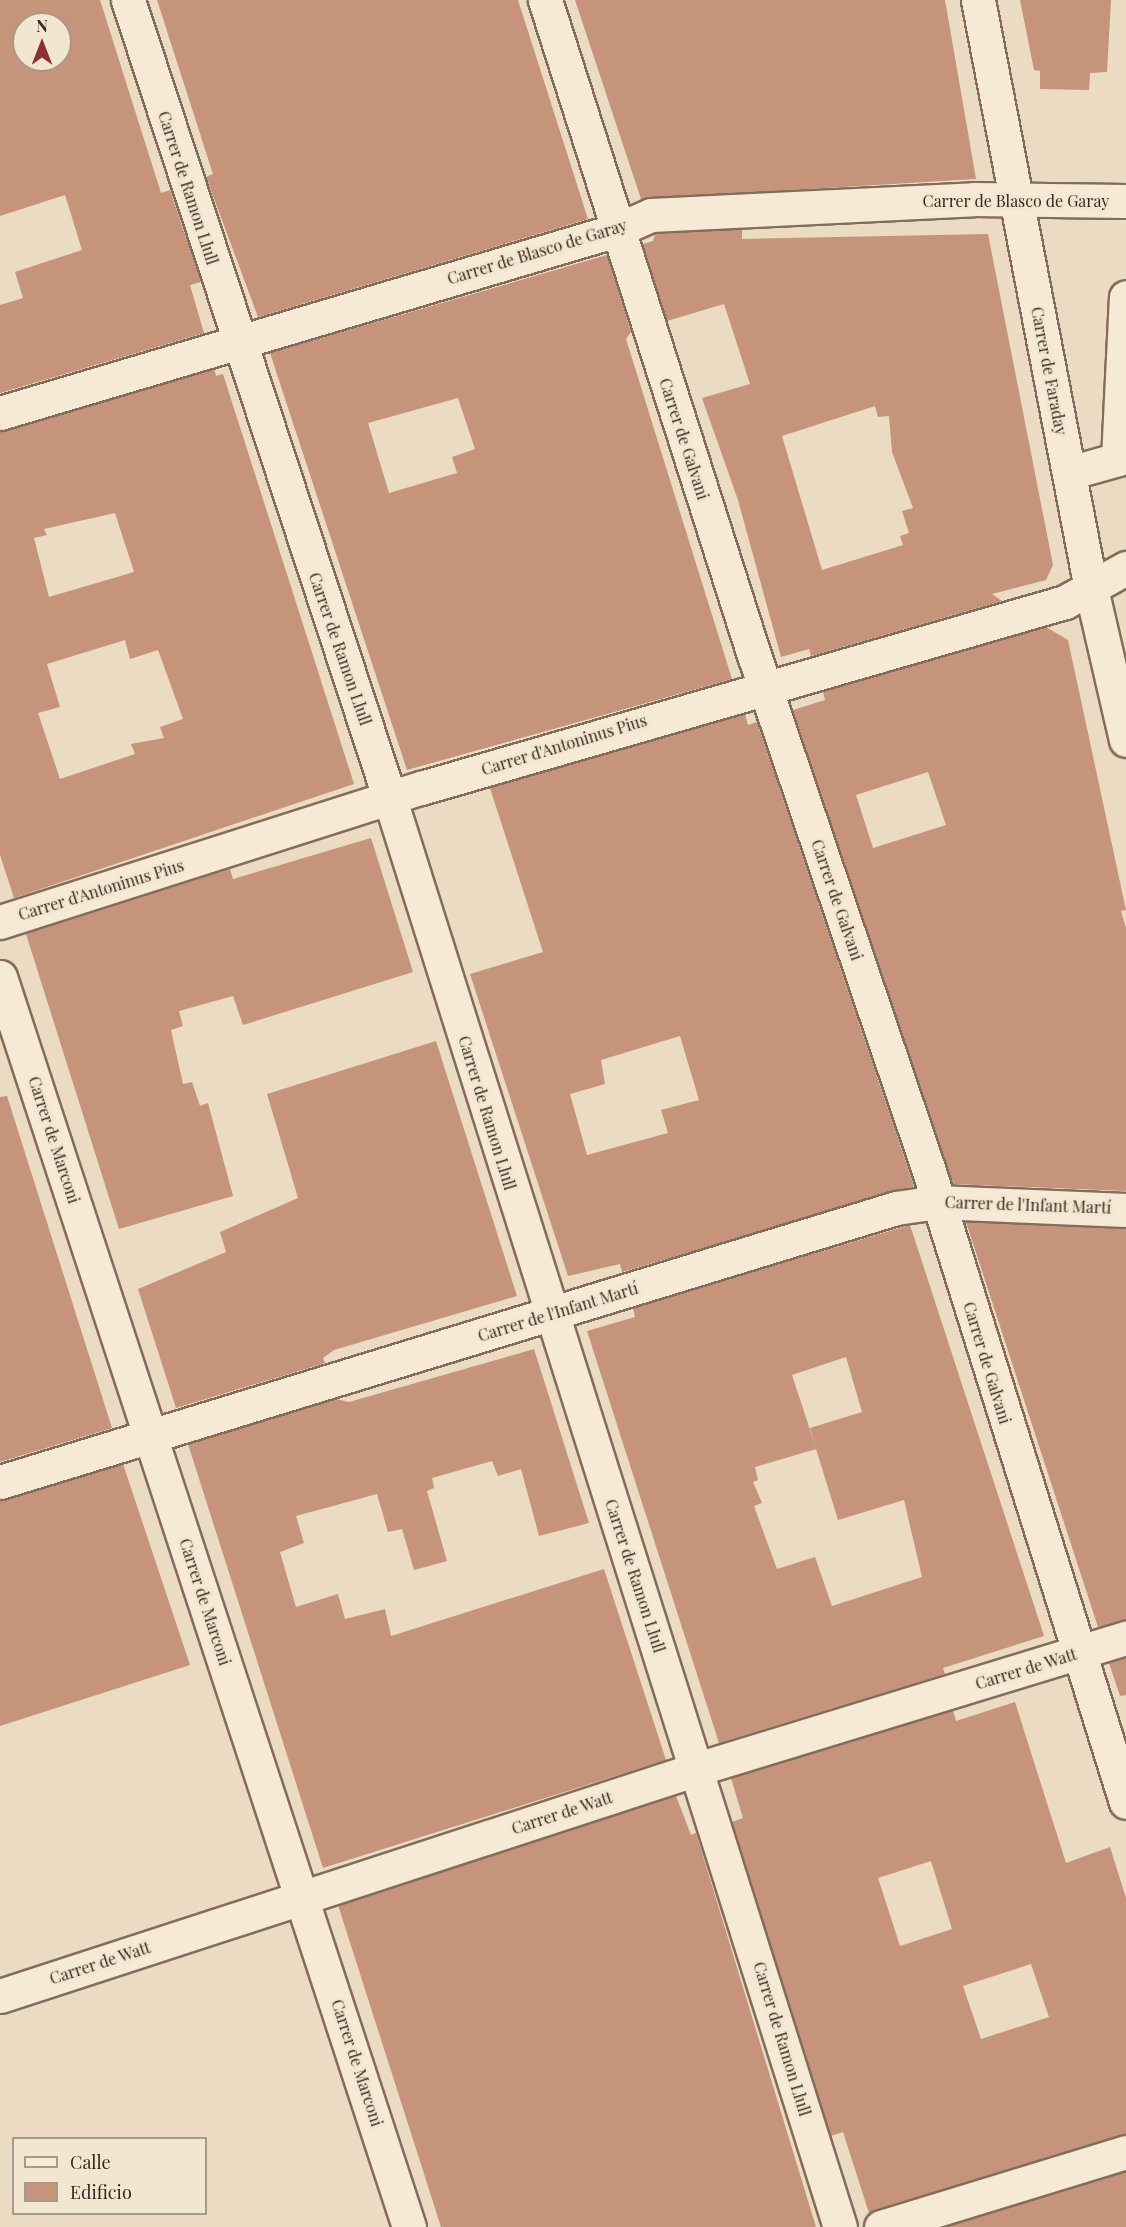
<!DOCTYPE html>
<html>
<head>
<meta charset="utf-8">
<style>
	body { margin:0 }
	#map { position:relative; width:1126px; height:2227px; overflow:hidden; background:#eadbc2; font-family:"Playfair Display",serif }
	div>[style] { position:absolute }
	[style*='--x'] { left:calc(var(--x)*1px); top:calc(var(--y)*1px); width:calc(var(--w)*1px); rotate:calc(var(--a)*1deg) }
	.building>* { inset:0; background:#c6937b }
	.roads { filter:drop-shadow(2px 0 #836c5b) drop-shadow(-2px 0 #836c5b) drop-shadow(0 2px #836c5b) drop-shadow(0 -2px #836c5b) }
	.street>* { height:33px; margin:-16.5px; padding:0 16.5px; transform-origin:16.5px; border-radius:16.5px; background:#f6e9d5 }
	span { translate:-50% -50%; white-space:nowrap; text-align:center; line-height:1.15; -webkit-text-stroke:5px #f2e6d1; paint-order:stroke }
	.street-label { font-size:16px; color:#34271e }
	.legend { position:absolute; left:12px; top:2137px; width:195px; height:78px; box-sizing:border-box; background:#f2e6d1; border:2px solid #a69a89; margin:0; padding:8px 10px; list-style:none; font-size:18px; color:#34271e }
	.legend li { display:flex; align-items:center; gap:12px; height:30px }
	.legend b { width:30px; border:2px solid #a69a89 }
	.north { position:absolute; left:12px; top:12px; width:60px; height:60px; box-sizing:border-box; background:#f2e6d1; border:2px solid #a69a89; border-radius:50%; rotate:0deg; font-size:16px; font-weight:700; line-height:24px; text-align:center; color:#34271e }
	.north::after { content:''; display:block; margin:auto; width:21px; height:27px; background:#8e2f38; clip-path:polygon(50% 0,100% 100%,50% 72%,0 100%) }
</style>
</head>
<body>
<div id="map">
	<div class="building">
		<i style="clip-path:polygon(evenodd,0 0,100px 0,161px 193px,170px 190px,201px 282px,190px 285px,204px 333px,0 393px,0 305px,23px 298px,15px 272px,82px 250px,65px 195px,0 216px,0 0,24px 24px,60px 24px,60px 60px,24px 60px,24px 24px)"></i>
		<i style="clip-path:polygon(157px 0,518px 0,588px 219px,258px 317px,206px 177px,213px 174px)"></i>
		<i style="clip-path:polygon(575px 0,945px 0,976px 179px,641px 199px)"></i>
		<i style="clip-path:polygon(1020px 0,1111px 0,1107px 72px,1090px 73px,1089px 90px,1040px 89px,1040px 71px,1034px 70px)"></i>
		<i style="clip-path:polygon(evenodd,742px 229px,742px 239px,988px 234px,1053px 565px,1046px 580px,992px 594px,1002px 601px,811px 656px,809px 649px,781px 657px,738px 500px,702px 398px,750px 384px,724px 304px,667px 321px,643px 244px,653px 241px,655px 234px,742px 229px,875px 406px,878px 417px,889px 416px,892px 452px,913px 508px,902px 511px,909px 533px,900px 536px,903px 545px,822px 570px,782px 436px,875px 406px)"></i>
		<i style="clip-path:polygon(evenodd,607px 255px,631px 332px,626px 339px,732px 679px,407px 770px,270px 353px,607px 255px,458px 398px,475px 449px,452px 457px,457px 473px,389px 493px,368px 423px,458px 398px)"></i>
		<i style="clip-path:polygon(evenodd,214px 369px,216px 376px,223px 374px,354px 784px,14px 898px,0 855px,0 431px,214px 369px,115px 513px,134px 572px,49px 597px,34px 538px,47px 535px,44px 529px,115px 513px,214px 369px,125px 640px,130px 659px,158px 650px,183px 719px,160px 727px,164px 738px,131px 744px,135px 754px,60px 779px,38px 713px,60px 707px,47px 664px,125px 640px)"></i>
		<i style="clip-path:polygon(evenodd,1046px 627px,1068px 640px,1126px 910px,1121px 911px,1126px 928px,1126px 1191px,953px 1184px,793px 710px,825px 700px,823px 692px,1046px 627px,928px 772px,946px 825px,873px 848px,856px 795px,928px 772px)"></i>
		<i style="clip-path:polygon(evenodd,745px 714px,748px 725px,757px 722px,914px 1186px,622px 1272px,620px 1264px,568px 1276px,470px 974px,543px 952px,490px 788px,745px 714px,680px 1036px,699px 1100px,661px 1110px,668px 1133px,587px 1155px,570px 1094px,605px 1084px,601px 1060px,680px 1036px)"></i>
		<i style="clip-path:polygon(371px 838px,413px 972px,243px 1025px,233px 996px,179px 1011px,183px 1026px,171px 1030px,183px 1084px,192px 1082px,200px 1106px,208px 1103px,233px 1196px,119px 1229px,26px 934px,230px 869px,233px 879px)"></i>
		<i style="clip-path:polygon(436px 1041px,517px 1296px,334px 1350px,323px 1358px,325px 1363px,176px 1408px,138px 1289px,226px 1252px,220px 1232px,298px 1198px,267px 1094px)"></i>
		<i style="clip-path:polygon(7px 1096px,112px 1428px,0 1462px,0 1097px)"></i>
		<i style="clip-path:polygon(966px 1222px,1126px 1229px,1126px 1620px,1098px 1627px)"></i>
		<i style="clip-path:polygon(evenodd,910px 1225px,1044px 1636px,943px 1668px,945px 1674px,719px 1743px,587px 1331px,635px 1317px,633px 1308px,910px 1225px,846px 1357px,862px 1412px,810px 1428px,816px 1448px,792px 1375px,846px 1357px,910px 1225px,816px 1449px,838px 1520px,904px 1500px,922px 1577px,832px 1606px,815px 1557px,777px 1569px,754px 1506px,762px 1503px,753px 1482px,758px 1480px,755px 1467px,816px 1449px)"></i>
		<i style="clip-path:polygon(534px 1349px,589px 1523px,539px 1536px,521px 1469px,498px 1476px,492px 1461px,432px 1478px,434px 1488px,427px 1491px,447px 1561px,414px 1570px,402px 1529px,388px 1532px,377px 1494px,296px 1516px,304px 1543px,280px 1552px,296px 1607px,338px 1594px,345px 1619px,385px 1609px,391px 1636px,604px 1569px,666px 1760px,323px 1868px,188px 1444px,336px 1399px,349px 1402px)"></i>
		<i style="clip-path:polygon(123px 1464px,190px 1665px,0 1726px,0 1500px)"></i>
		<i style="clip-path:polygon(1126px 1658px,1126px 1695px,1120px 1696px,1109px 1663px)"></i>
		<i style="clip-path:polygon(evenodd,1015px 1702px,1066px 1863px,1110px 1847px,1126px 1898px,1126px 2134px,869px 2213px,843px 2132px,831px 2136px,732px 1822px,743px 1818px,731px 1778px,953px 1710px,956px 1721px,1015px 1702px,931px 1861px,952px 1929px,900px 1946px,878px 1878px,931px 1861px,1015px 1702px,1031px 1964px,1049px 2017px,981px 2039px,963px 1986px,1031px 1964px)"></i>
		<i style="clip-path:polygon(676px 1796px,691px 1835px,696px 1833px,816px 2227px,441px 2227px,338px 1905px)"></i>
		<i style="clip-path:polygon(1126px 2172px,1126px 2227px,945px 2227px)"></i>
	</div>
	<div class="roads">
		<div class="street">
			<i style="--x:128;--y:0;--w:841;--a:71.85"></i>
			<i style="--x:390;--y:799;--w:1497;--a:72.51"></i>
			<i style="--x:545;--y:0;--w:681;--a:72.31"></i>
			<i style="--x:752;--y:649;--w:548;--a:71.27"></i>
			<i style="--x:928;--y:1168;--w:664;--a:72.66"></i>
			<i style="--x:978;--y:0;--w:595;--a:79.14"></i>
			<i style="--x:1090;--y:584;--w:160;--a:77"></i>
			<i style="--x:0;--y:413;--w:644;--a:-16.52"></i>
			<i style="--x:617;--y:230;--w:37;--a:-24"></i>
			<i style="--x:651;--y:215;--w:323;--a:-2.8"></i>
			<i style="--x:974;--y:199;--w:152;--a:0.8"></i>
			<i style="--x:1069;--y:473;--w:51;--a:-15.9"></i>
			<i style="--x:1118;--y:459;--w:162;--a:-87.2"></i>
			<i style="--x:0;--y:922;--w:442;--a:-17.7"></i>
			<i style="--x:421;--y:788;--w:670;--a:-16.11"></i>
			<i style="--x:1065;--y:602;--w:70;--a:-29.1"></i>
			<i style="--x:0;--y:977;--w:1315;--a:71.88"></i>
			<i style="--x:0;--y:1482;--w:937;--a:-17"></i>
			<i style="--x:896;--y:1208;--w:41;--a:-8.3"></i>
			<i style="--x:937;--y:1202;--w:189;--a:2.4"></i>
			<i style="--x:0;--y:1996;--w:733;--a:-18.04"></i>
			<i style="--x:697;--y:1769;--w:449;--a:-17"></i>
			<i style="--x:881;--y:2227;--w:256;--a:-17"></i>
		</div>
	</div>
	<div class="street-label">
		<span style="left:188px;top:188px;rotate:72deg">Carrer de Ramon Llull</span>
		<span style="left:1016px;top:201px">Carrer de Blasco de Garay</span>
		<span style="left:537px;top:252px;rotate:-17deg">Carrer de Blasco de Garay</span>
		<span style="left:1049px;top:371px;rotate:79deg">Carrer de Faraday</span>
		<span style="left:684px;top:439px;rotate:72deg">Carrer de Galvani</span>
		<span style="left:340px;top:649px;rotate:71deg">Carrer de Ramon Llull</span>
		<span style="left:564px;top:745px;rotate:-17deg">Carrer d'Antoninus Pius</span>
		<span style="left:101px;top:890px;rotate:-17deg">Carrer d'Antoninus Pius</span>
		<span style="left:837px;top:900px;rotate:71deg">Carrer de Galvani</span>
		<span style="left:487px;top:1113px;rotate:73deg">Carrer de Ramon Llull</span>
		<span style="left:54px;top:1140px;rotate:72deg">Carrer de Marconi</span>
		<span style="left:1028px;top:1205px;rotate:2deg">Carrer de l'Infant Martí</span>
		<span style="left:558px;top:1312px;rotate:-17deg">Carrer de l'Infant Martí</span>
		<span style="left:987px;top:1363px;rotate:73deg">Carrer de Galvani</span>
		<span style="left:635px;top:1576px;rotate:72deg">Carrer de Ramon Llull</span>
		<span style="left:205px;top:1602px;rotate:72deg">Carrer de Marconi</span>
		<span style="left:1026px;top:1669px;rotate:-17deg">Carrer de Watt</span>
		<span style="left:562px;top:1813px;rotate:-18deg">Carrer de Watt</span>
		<span style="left:100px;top:1963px;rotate:-18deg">Carrer de Watt</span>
		<span style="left:782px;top:2039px;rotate:73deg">Carrer de Ramon Llull</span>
		<span style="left:357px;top:2063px;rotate:72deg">Carrer de Marconi</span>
	</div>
	<ul class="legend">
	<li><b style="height:8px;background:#f6e9d5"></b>Calle</li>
	<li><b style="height:16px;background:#c6937b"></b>Edificio</li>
	</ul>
	<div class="north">N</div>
</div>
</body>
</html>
